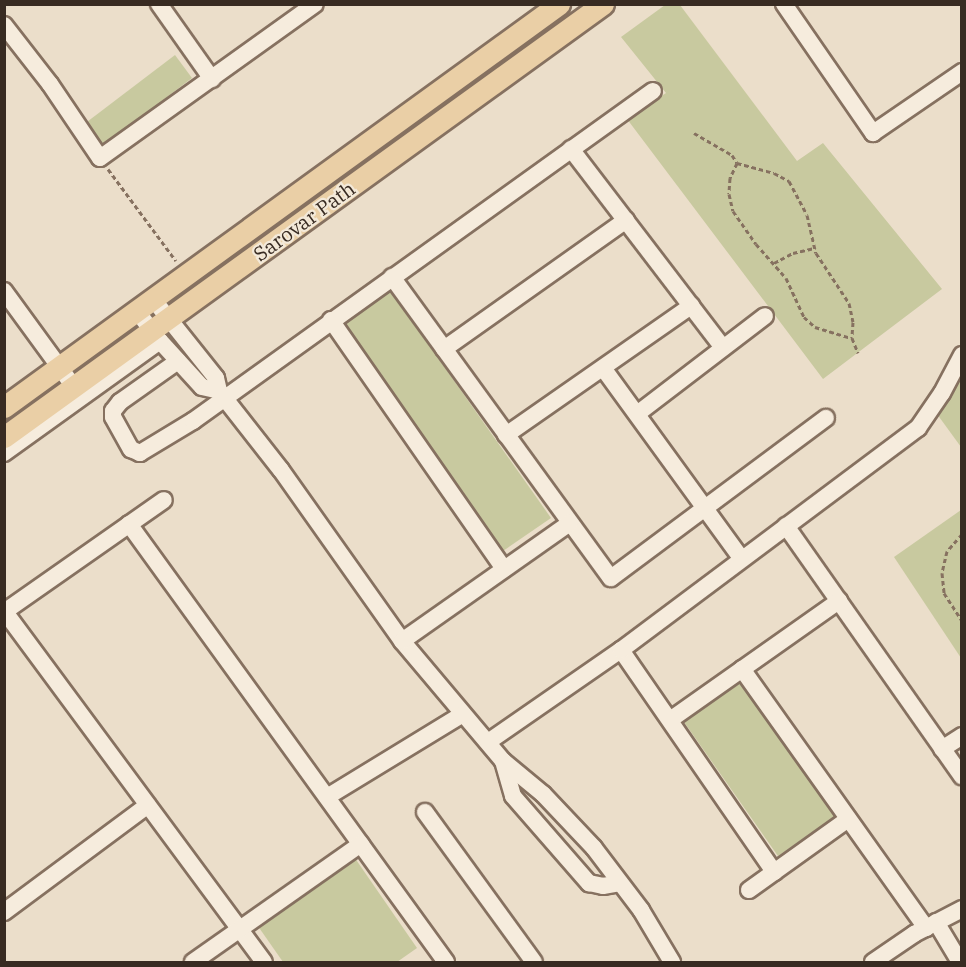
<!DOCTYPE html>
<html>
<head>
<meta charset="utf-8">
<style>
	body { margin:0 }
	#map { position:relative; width:966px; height:967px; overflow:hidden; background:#ebdeca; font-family:"IBM Plex Serif",serif }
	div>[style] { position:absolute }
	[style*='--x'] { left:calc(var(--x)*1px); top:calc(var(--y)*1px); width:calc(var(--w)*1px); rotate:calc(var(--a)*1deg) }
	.green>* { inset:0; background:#c8c99f }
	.path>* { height:3px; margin-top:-1.5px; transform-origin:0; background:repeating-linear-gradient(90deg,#867160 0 4.5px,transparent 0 7.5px) }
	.roads { filter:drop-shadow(2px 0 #867160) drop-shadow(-2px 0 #867160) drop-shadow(0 2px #867160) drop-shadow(0 -2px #867160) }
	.minor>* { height:16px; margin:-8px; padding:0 8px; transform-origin:8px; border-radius:8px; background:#f6ecdd }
	.major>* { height:21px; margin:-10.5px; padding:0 10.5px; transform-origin:10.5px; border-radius:10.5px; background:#eacfa6 }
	span { translate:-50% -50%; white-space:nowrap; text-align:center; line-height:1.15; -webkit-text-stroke:4.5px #f3e9d9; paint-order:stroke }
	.street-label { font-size:20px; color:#382b22 }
	.frame { position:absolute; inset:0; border:6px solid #382b22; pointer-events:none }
</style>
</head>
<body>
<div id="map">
	<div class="green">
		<i style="clip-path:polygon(665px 5px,680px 5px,797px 161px,823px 143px,942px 289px,823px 379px,627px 119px,666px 93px,621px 37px)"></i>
		<i style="clip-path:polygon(175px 55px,192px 78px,96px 151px,79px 128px)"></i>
		<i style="clip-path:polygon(390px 290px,551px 518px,503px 551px,343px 323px)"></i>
		<i style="clip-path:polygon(961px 371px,961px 447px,937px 414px)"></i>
		<i style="clip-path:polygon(961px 510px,961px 658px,894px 557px)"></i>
		<i style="clip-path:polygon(742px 682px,836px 816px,778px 856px,684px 722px)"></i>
		<i style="clip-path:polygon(350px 851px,417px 948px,397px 962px,283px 962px,253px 919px)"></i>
	</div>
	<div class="path">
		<i style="--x:694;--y:133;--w:44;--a:30.1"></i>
		<i style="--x:732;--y:155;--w:9;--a:58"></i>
		<i style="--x:737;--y:163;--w:17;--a:115"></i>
		<i style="--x:730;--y:178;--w:16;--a:94"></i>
		<i style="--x:729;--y:194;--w:17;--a:77"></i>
		<i style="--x:733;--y:211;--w:40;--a:55.1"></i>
		<i style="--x:756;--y:244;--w:45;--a:48.6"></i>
		<i style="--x:786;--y:278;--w:43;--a:65.2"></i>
		<i style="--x:804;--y:317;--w:15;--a:42"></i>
		<i style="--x:815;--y:327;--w:39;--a:17"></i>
		<i style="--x:852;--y:338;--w:16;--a:68"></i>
		<i style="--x:737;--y:163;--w:38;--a:15"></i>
		<i style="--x:774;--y:173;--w:17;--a:28"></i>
		<i style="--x:789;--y:181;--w:38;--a:62"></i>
		<i style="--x:807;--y:215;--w:39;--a:77"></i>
		<i style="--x:816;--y:253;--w:60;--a:56.6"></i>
		<i style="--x:849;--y:303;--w:19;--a:78"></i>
		<i style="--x:853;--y:322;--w:16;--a:94"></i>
		<i style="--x:108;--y:169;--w:114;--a:53.5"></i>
		<i style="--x:774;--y:263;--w:21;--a:-28"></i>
		<i style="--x:793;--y:253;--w:23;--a:-13"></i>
		<i style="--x:962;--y:534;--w:23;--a:131"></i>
		<i style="--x:947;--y:551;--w:23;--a:103"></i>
		<i style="--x:942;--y:573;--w:20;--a:84"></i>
		<i style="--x:944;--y:593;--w:33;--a:57"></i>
	</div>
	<div class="roads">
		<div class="minor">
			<i style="--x:159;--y:4;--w:92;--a:54.8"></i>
			<i style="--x:784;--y:4;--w:157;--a:55.4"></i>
			<i style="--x:873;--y:133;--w:108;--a:-34.4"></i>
			<i style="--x:4;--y:25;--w:75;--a:52.1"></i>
			<i style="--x:50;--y:84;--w:89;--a:56"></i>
			<i style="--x:100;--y:158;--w:264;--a:-35.6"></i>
			<i style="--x:571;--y:149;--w:250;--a:52.6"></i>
			<i style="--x:392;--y:277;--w:372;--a:54"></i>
			<i style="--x:611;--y:578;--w:268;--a:-36.7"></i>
			<i style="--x:4;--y:291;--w:119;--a:53.9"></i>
			<i style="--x:153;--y:299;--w:101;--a:51.4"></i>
			<i style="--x:216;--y:378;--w:13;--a:77"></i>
			<i style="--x:219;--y:391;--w:100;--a:51.9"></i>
			<i style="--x:281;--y:470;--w:209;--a:54.7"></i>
			<i style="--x:402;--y:641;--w:157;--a:49.9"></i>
			<i style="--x:503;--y:761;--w:52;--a:39.5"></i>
			<i style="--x:543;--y:794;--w:74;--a:46.6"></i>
			<i style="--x:594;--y:848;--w:78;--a:52.8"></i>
			<i style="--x:641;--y:910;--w:61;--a:59.2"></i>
			<i style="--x:137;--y:311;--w:38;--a:53"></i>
			<i style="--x:160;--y:341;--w:62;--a:47.6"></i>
			<i style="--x:202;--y:387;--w:17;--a:13"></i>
			<i style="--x:331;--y:320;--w:303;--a:55.2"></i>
			<i style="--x:444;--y:349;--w:223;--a:-35.3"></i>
			<i style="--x:178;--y:361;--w:71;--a:144.7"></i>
			<i style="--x:120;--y:402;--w:11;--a:128"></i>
			<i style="--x:113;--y:411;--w:6;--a:90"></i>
			<i style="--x:113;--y:417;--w:37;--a:61"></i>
			<i style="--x:131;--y:449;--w:10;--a:24"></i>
			<i style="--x:140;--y:453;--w:62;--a:-31.1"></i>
			<i style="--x:193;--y:421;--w:566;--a:-35.66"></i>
			<i style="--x:603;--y:368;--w:235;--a:54"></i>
			<i style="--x:637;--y:414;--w:161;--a:-37.4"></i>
			<i style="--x:506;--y:435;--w:226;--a:-34.9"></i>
			<i style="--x:4;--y:453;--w:192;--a:-35.7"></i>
			<i style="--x:129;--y:524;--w:541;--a:54.11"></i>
			<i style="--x:786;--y:526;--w:306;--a:54.9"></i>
			<i style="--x:4;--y:612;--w:195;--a:-35"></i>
			<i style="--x:5;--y:612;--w:435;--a:53.5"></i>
			<i style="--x:402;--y:641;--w:205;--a:-35.1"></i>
			<i style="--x:621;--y:650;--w:270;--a:55.4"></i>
			<i style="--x:742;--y:669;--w:318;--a:54.6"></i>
			<i style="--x:670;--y:720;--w:207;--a:-35.2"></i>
			<i style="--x:488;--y:742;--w:162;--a:-34.7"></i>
			<i style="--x:621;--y:650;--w:371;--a:-36.8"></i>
			<i style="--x:918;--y:428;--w:42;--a:-55.6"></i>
			<i style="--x:942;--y:393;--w:43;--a:-62.2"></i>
			<i style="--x:942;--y:749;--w:24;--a:-33"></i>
			<i style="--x:503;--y:761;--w:36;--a:74"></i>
			<i style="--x:513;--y:796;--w:116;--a:48.9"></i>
			<i style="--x:589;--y:883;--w:14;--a:12"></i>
			<i style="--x:603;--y:886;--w:17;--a:-10"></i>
			<i style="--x:327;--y:797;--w:159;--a:-31.4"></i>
			<i style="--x:425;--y:812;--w:185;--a:54"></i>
			<i style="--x:749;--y:890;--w:122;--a:-35.6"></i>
			<i style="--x:4;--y:912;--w:179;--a:-36.6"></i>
			<i style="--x:936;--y:922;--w:47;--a:59"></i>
			<i style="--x:193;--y:962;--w:205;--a:-35.1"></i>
			<i style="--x:873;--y:962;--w:50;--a:-34.3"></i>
			<i style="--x:914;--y:934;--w:54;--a:-27.5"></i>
		</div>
		<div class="major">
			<i style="--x:4;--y:407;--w:686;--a:-35.98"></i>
			<i style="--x:4;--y:437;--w:739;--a:-35.86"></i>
		</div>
	</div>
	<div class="street-label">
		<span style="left:304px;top:221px;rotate:-36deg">Sarovar Path</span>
	</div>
	<div class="frame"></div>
</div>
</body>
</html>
